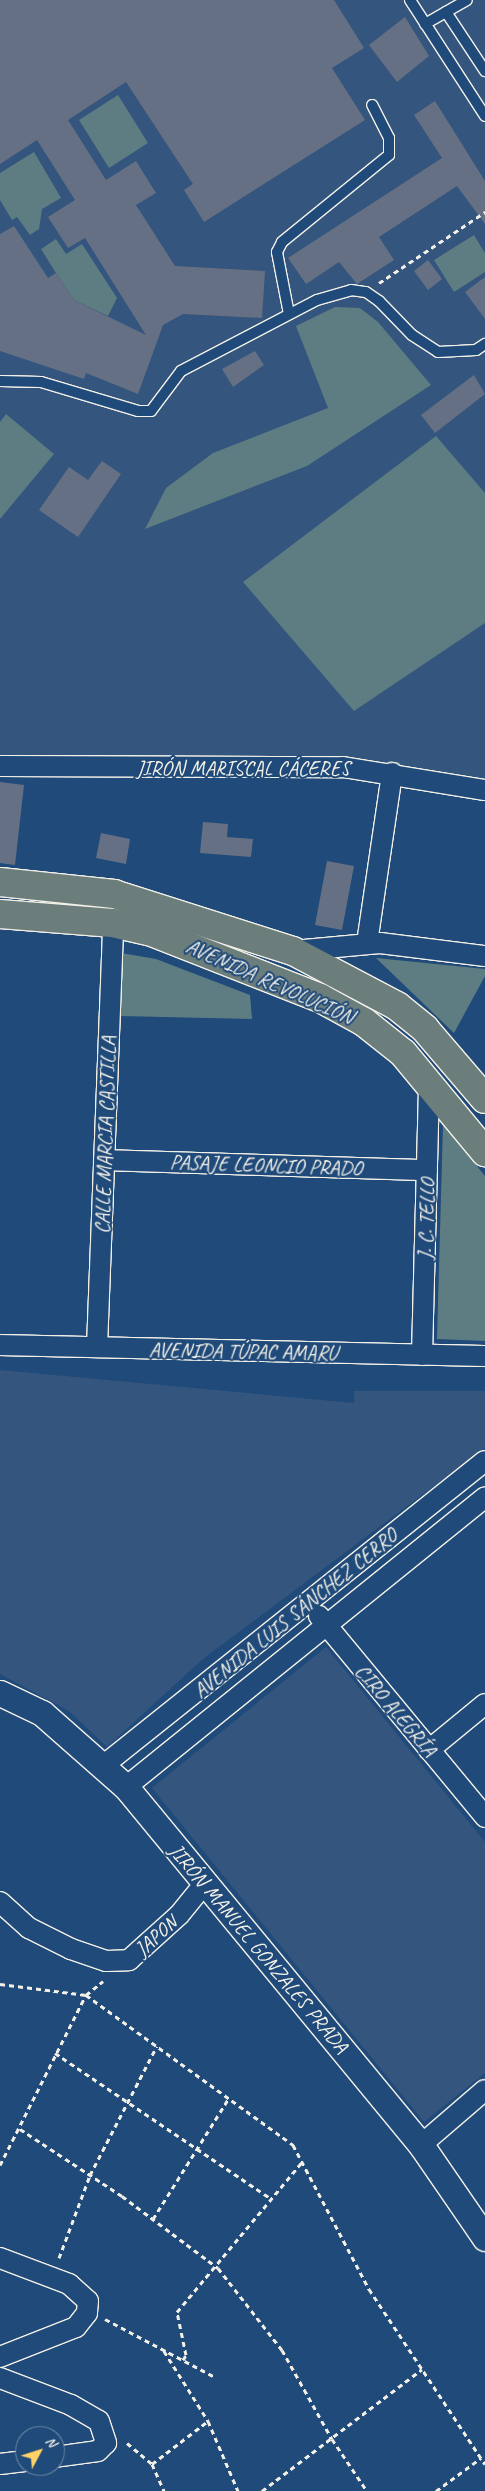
<!DOCTYPE html>
<html>
<head>
<meta charset="utf-8">
<style>
	body { margin:0 }
	#map { position:relative; width:485px; height:2491px; overflow:hidden; background:#1f4a7a; font-family:Caveat,sans-serif }
	div>[style] { position:absolute }
	[style*='--x'] { left:calc(var(--x)*1px); top:calc(var(--y)*1px); width:calc(var(--w)*1px); rotate:calc(var(--a)*1deg) }
	.built>* { inset:0; background:#34557d }
	.green>* { inset:0; background:#5d7d82 }
	.building>* { inset:0; background:#657084 }
	.path>* { height:3px; margin-top:-1.5px; transform-origin:0; background:repeating-linear-gradient(90deg,#f4f1e8 0 5px,transparent 0 9px) }
	.roads { filter:drop-shadow(1px 0 #f4f1e8) drop-shadow(-1px 0 #f4f1e8) drop-shadow(0 1px #f4f1e8) drop-shadow(0 -1px #f4f1e8) }
	.service>* { height:10px; margin:-5px; padding:0 5px; transform-origin:5px; border-radius:5px; background:#1f4a7a }
	.minor>* { height:20px; margin:-10px; padding:0 10px; transform-origin:10px; border-radius:10px; background:#1f4a7a }
	.tertiary>* { height:25px; margin:-12.5px; padding:0 12.5px; transform-origin:12.5px; border-radius:12.5px; background:#1f4a7a }
	.primary>* { height:28px; margin:-14px; padding:0 14px; transform-origin:14px; border-radius:14px; background:#6c7e7c }
	span { translate:-50% -50%; white-space:nowrap; text-align:center; line-height:1.15; -webkit-text-stroke:4px #1f4a7a; paint-order:stroke }
	.street-label { font-size:21px; color:#f4f1e8 }
	.north { position:absolute; left:15px; top:2426px; width:50px; height:50px; box-sizing:border-box; background:#1f4a7a; border:1px solid #748da6; border-radius:50%; rotate:50deg; font-size:14px; font-weight:700; line-height:20px; text-align:center; color:#f4f1e8 }
	.north::after { content:''; display:block; margin:auto; width:18px; height:22px; background:#ffd166; clip-path:polygon(50% 0,100% 100%,50% 72%,0 100%) }
</style>
</head>
<body>
<div id="map">
	<div class="built">
		<i style="clip-path:polygon(0 0,485px 0,485px 782px,344px 762px,0 756px)"></i>
		<i style="clip-path:polygon(0 1370px,354px 1403px,354px 1391px,485px 1391px,485px 1448px,204px 1658px,107px 1747px,69px 1711px,0 1674px)"></i>
		<i style="clip-path:polygon(326px 1647px,485px 1842px,485px 2073px,424px 2122px,152px 1788px)"></i>
	</div>
	<div class="green">
		<i style="clip-path:polygon(118px 95px,148px 143px,109px 168px,79px 120px)"></i>
		<i style="clip-path:polygon(34px 152px,61px 198px,42px 209px,39px 229px,30px 235px,17px 217px,12px 220px,0 200px,0 173px)"></i>
		<i style="clip-path:polygon(474px 235px,485px 253px,485px 272px,454px 292px,434px 260px)"></i>
		<i style="clip-path:polygon(56px 239px,66px 254px,82px 244px,117px 298px,108px 316px,74px 300px,56px 273px,41px 249px)"></i>
		<i style="clip-path:polygon(335px 307px,360px 308px,378px 322px,431px 385px,307px 466px,145px 529px,166px 488px,213px 453px,328px 408px,296px 326px)"></i>
		<i style="clip-path:polygon(6px 414px,54px 454px,0 519px,0 422px)"></i>
		<i style="clip-path:polygon(436px 436px,485px 493px,485px 623px,354px 711px,243px 582px)"></i>
		<i style="clip-path:polygon(121px 953px,156px 959px,250px 995px,252px 1019px,119px 1016px)"></i>
		<i style="clip-path:polygon(376px 958px,485px 969px,485px 976px,454px 1033px)"></i>
		<i style="clip-path:polygon(443px 1124px,485px 1176px,485px 1341px,437px 1339px)"></i>
	</div>
	<div class="building">
		<i style="clip-path:polygon(0 0,334px 0,364px 48px,332px 68px,365px 120px,204px 222px,184px 190px,193px 184px,126px 82px,68px 120px,106px 180px,136px 161px,156px 193px,136px 205px,175px 266px,265px 271px,262px 318px,183px 314px,163px 325px,138px 394px,86px 373px,84px 379px,0 351px,0 234px,14px 226px,48px 278px,56px 273px,74px 300px,146px 335px,85px 238px,68px 248px,48px 217px,75px 200px,37px 140px,0 164px)"></i>
		<i style="clip-path:polygon(405px 17px,429px 56px,397px 82px,369px 45px)"></i>
		<i style="clip-path:polygon(435px 101px,485px 181px,485px 224px,457px 186px,379px 237px,394px 260px,357px 284px,339px 262px,306px 284px,288px 258px,442px 158px,414px 115px)"></i>
		<i style="clip-path:polygon(428px 260px,442px 279px,428px 290px,414px 271px)"></i>
		<i style="clip-path:polygon(485px 277px,485px 319px,465px 292px)"></i>
		<i style="clip-path:polygon(255px 351px,264px 365px,233px 387px,222px 369px)"></i>
		<i style="clip-path:polygon(474px 375px,485px 394px,435px 433px,421px 415px)"></i>
		<i style="clip-path:polygon(102px 461px,121px 474px,78px 537px,39px 510px,69px 467px,88px 480px)"></i>
		<i style="clip-path:polygon(0 782px,24px 785px,15px 865px,0 863px)"></i>
		<i style="clip-path:polygon(203px 822px,228px 824px,227px 837px,253px 839px,251px 857px,200px 853px)"></i>
		<i style="clip-path:polygon(101px 833px,130px 839px,126px 864px,96px 858px)"></i>
		<i style="clip-path:polygon(327px 861px,354px 866px,342px 930px,315px 925px)"></i>
	</div>
	<div class="path">
		<i style="--x:379;--y:283;--w:128;--a:-33.8"></i>
		<i style="--x:0;--y:1984;--w:87;--a:7.3"></i>
		<i style="--x:86;--y:1995;--w:256;--a:35.9"></i>
		<i style="--x:293;--y:2145;--w:163;--a:62.2"></i>
		<i style="--x:369;--y:2289;--w:210;--a:56.5"></i>
		<i style="--x:55;--y:2053;--w:259;--a:34"></i>
		<i style="--x:20;--y:2129;--w:122;--a:33.3"></i>
		<i style="--x:122;--y:2196;--w:120;--a:36.9"></i>
		<i style="--x:218;--y:2268;--w:104;--a:52"></i>
		<i style="--x:282;--y:2350;--w:102;--a:60.7"></i>
		<i style="--x:332;--y:2439;--w:63;--a:56.1"></i>
		<i style="--x:0;--y:2165;--w:191;--a:-63.2"></i>
		<i style="--x:86;--y:1995;--w:22;--a:-39"></i>
		<i style="--x:153;--y:2219;--w:143;--a:-57.9"></i>
		<i style="--x:59;--y:2258;--w:89;--a:-69.5"></i>
		<i style="--x:90;--y:2175;--w:145;--a:-62.6"></i>
		<i style="--x:105;--y:2319;--w:124;--a:27.8"></i>
		<i style="--x:164;--y:2351;--w:83;--a:57.8"></i>
		<i style="--x:208;--y:2421;--w:76;--a:66.8"></i>
		<i style="--x:183;--y:2360;--w:6;--a:-59"></i>
		<i style="--x:186;--y:2355;--w:44;--a:-101.8"></i>
		<i style="--x:177;--y:2312;--w:195;--a:-50.2"></i>
		<i style="--x:127;--y:2443;--w:33;--a:40"></i>
		<i style="--x:152;--y:2464;--w:30;--a:66"></i>
		<i style="--x:152;--y:2464;--w:71;--a:-37.5"></i>
		<i style="--x:262;--y:2491;--w:201;--a:-37.3"></i>
		<i style="--x:436;--y:2491;--w:56;--a:-36.3"></i>
	</div>
	<div class="roads">
		<div class="service">
			<i style="--x:410;--y:0;--w:138;--a:57.1"></i>
			<i style="--x:446;--y:12;--w:71;--a:56.5"></i>
			<i style="--x:425;--y:24;--w:48;--a:-29.7"></i>
			<i style="--x:289;--y:314;--w:63;--a:-101"></i>
			<i style="--x:277;--y:252;--w:11;--a:-63"></i>
			<i style="--x:282;--y:242;--w:138;--a:-39.1"></i>
			<i style="--x:389;--y:155;--w:17;--a:-90"></i>
			<i style="--x:389;--y:138;--w:37;--a:-117"></i>
			<i style="--x:0;--y:381;--w:41;--a:1.4"></i>
			<i style="--x:41;--y:382;--w:101;--a:16.6"></i>
			<i style="--x:138;--y:411;--w:13;--a:0"></i>
			<i style="--x:151;--y:411;--w:50;--a:-53.1"></i>
			<i style="--x:181;--y:371;--w:153;--a:-27.6"></i>
			<i style="--x:317;--y:300;--w:35;--a:-16"></i>
			<i style="--x:351;--y:290;--w:15;--a:8"></i>
			<i style="--x:366;--y:292;--w:16;--a:35"></i>
			<i style="--x:379;--y:301;--w:47;--a:45.9"></i>
			<i style="--x:412;--y:335;--w:31;--a:33"></i>
			<i style="--x:438;--y:352;--w:38;--a:-3"></i>
			<i style="--x:476;--y:350;--w:11;--a:-34"></i>
		</div>
		<div class="minor">
			<i style="--x:0;--y:766;--w:343;--a:0.2"></i>
			<i style="--x:343;--y:767;--w:144;--a:9.2"></i>
			<i style="--x:367;--y:943;--w:172;--a:-81.6"></i>
			<i style="--x:293;--y:951;--w:87;--a:-5.3"></i>
			<i style="--x:380;--y:943;--w:106;--a:7.1"></i>
			<i style="--x:104;--y:1160;--w:323;--a:1.8"></i>
			<i style="--x:0;--y:1345;--w:485;--a:1.3"></i>
			<i style="--x:97;--y:1347;--w:424;--a:-87.8"></i>
			<i style="--x:422;--y:1355;--w:271;--a:-88.5"></i>
			<i style="--x:319;--y:1616;--w:261;--a:50.4"></i>
			<i style="--x:429;--y:1750;--w:72;--a:-39.4"></i>
			<i style="--x:104;--y:1765;--w:487;--a:-38.6"></i>
			<i style="--x:126;--y:1787;--w:461;--a:-38.9"></i>
			<i style="--x:0;--y:1902;--w:39;--a:42"></i>
			<i style="--x:29;--y:1928;--w:47;--a:26.6"></i>
			<i style="--x:71;--y:1949;--w:37;--a:19"></i>
			<i style="--x:106;--y:1961;--w:23;--a:-2"></i>
			<i style="--x:129;--y:1960;--w:67;--a:-42"></i>
			<i style="--x:179;--y:1915;--w:41;--a:-50.9"></i>
			<i style="--x:421;--y:2145;--w:84;--a:-40.7"></i>
			<i style="--x:0;--y:2258;--w:74;--a:20.6"></i>
			<i style="--x:69;--y:2284;--w:25;--a:42"></i>
			<i style="--x:88;--y:2301;--w:12;--a:95"></i>
			<i style="--x:87;--y:2313;--w:18;--a:128"></i>
			<i style="--x:76;--y:2327;--w:82;--a:158.5"></i>
			<i style="--x:0;--y:2378;--w:76;--a:20.8"></i>
			<i style="--x:71;--y:2405;--w:32;--a:30"></i>
			<i style="--x:99;--y:2421;--w:23;--a:72"></i>
			<i style="--x:106;--y:2443;--w:11;--a:135"></i>
			<i style="--x:98;--y:2451;--w:43;--a:172.1"></i>
			<i style="--x:0;--y:2464;--w:25;--a:-7"></i>
		</div>
		<div class="tertiary">
			<i style="--x:0;--y:1693;--w:47;--a:25.5"></i>
			<i style="--x:42;--y:1713;--w:112;--a:41.4"></i>
			<i style="--x:126;--y:1787;--w:464;--a:50.5"></i>
			<i style="--x:421;--y:2145;--w:113;--a:55.5"></i>
		</div>
		<div class="primary">
			<i style="--x:0;--y:882;--w:115;--a:6"></i>
			<i style="--x:114;--y:894;--w:188;--a:17.7"></i>
			<i style="--x:293;--y:951;--w:118;--a:27.9"></i>
			<i style="--x:397;--y:1006;--w:36;--a:39"></i>
			<i style="--x:425;--y:1029;--w:92;--a:49.4"></i>
			<i style="--x:0;--y:914;--w:113;--a:4.6"></i>
			<i style="--x:113;--y:923;--w:37;--a:13"></i>
			<i style="--x:149;--y:931;--w:184;--a:21.4"></i>
			<i style="--x:320;--y:998;--w:50;--a:28.6"></i>
			<i style="--x:364;--y:1022;--w:50;--a:38.5"></i>
			<i style="--x:403;--y:1053;--w:129;--a:50.4"></i>
		</div>
	</div>
	<div class="street-label">
		<span style="left:243px;top:768px">JIRÓN MARISCAL CÁCERES</span>
		<span style="left:270px;top:981px;rotate:24deg">AVENIDA REVOLUCIÓN</span>
		<span style="left:105px;top:1135px;rotate:-88deg">CALLE MARCIA CASTILLA</span>
		<span style="left:266px;top:1165px;rotate:2deg">PASAJE LEONCIO PRADO</span>
		<span style="left:426px;top:1219px;rotate:-88deg">J. C. TELLO</span>
		<span style="left:243px;top:1351px;rotate:1deg">AVENIDA TÚPAC AMARU</span>
		<span style="left:295px;top:1613px;rotate:-39deg">AVENIDA LUIS SÁNCHEZ CERRO</span>
		<span style="left:396px;top:1710px;rotate:50deg">CIRO ALEGRÍA</span>
		<span style="left:156px;top:1936px;rotate:-42deg">JAPON</span>
		<span style="left:259px;top:1948px;rotate:50deg">JIRÓN MANUEL GONZALES PRADA</span>
	</div>
	<div class="north">N</div>
</div>
</body>
</html>
